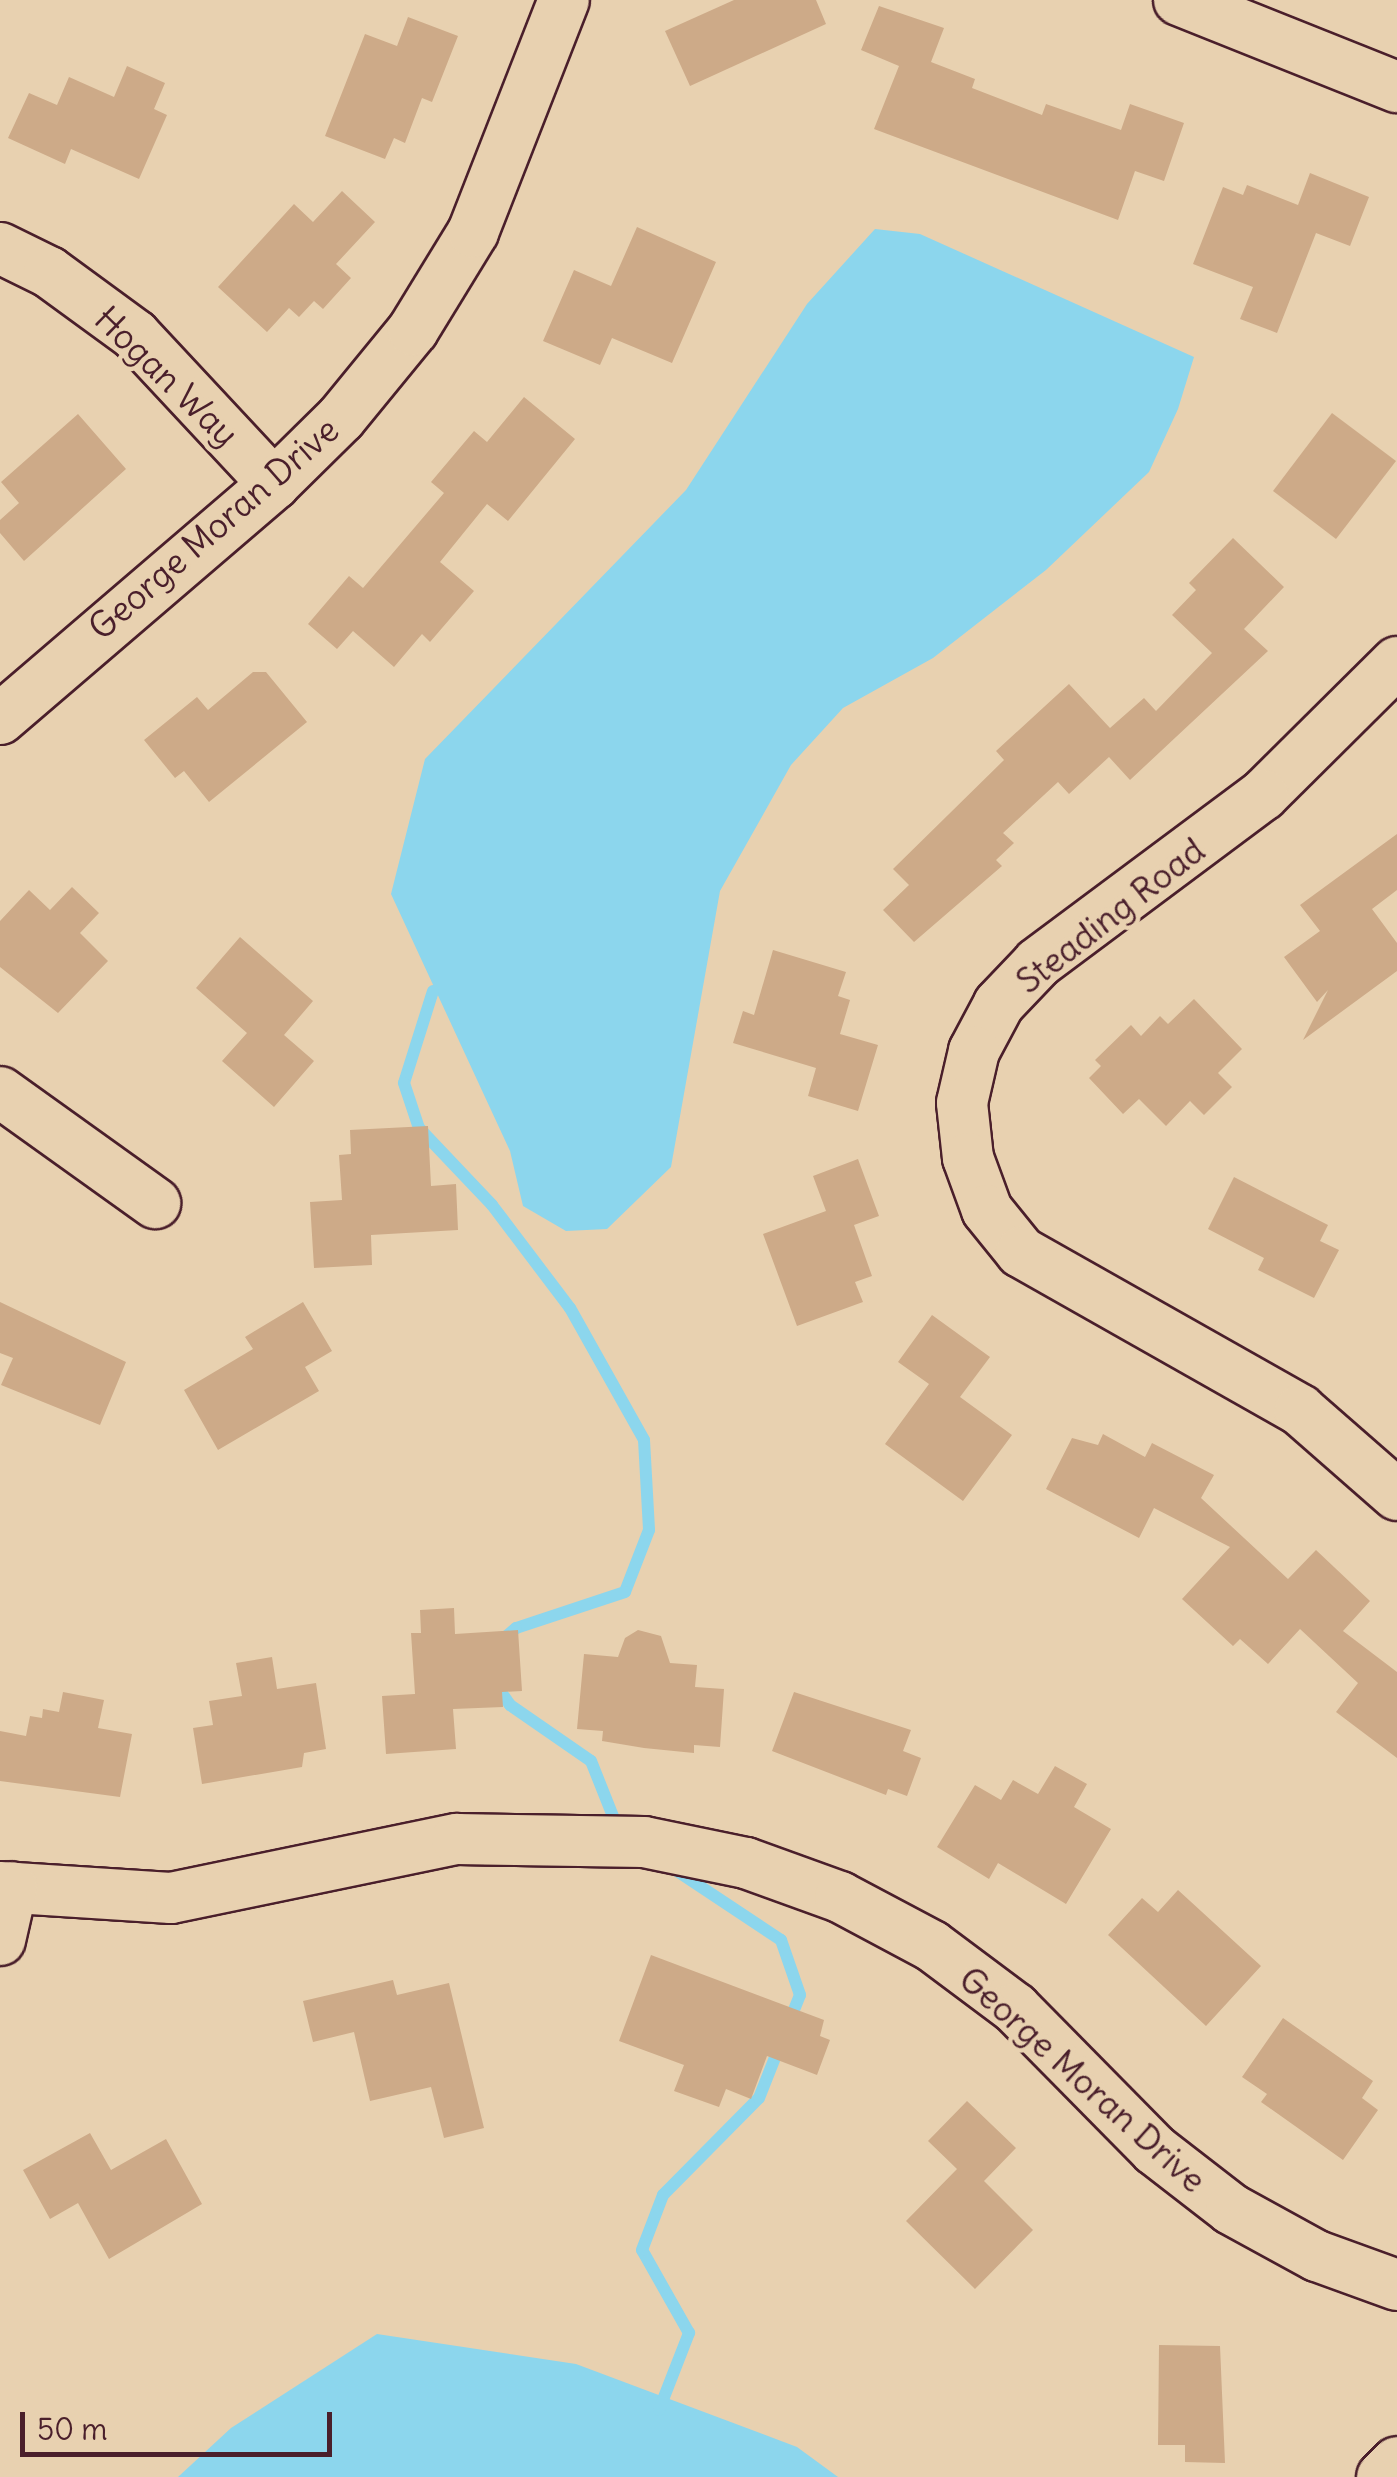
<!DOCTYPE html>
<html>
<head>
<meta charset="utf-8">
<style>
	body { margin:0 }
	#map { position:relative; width:1397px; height:2477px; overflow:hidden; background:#e8d1b0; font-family:Delius,sans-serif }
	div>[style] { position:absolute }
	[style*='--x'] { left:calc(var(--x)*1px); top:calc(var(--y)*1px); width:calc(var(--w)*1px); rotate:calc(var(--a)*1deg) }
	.water>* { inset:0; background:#8cd6ed }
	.stream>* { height:12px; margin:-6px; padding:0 6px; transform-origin:6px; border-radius:6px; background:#8cd6ed }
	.building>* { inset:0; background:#cdaa88 }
	.roads { filter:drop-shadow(2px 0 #4a1f2b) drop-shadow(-2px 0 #4a1f2b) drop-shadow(0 2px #4a1f2b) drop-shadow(0 -2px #4a1f2b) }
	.street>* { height:50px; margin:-25px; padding:0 25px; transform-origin:25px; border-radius:25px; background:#e8d1b0 }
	span { translate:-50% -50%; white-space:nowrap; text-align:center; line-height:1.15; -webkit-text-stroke:9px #e8d1b0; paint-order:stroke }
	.street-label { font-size:35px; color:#4a1f2b }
	.scale { position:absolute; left:20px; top:2412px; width:312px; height:45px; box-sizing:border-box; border:5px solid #4a1f2b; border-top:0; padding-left:12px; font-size:30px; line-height:35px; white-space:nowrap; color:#4a1f2b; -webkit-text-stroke:8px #e8d1b0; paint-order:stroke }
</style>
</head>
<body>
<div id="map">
	<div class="water">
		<i style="clip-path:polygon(875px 229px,920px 234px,1194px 357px,1178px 409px,1149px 472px,1046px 570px,933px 658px,843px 708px,791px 765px,720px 891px,671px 1167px,607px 1229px,566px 1231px,523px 1206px,510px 1151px,391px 894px,425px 759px,686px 490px,807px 304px)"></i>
		<i style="clip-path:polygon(377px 2334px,576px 2364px,797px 2447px,838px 2477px,178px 2477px,231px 2428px)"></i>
	</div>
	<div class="stream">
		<i style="--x:433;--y:991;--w:96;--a:107.5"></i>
		<i style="--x:404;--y:1083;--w:47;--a:71.6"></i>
		<i style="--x:419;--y:1128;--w:106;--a:46.5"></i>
		<i style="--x:492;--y:1205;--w:129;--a:52.9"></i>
		<i style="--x:570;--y:1308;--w:151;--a:60.7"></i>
		<i style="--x:644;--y:1440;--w:90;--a:86.8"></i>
		<i style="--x:649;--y:1530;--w:66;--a:111.2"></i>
		<i style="--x:625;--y:1592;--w:115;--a:161.7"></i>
		<i style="--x:516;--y:1628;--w:20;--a:139"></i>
		<i style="--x:494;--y:1682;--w:28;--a:55"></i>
		<i style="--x:510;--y:1705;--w:98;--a:34.7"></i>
		<i style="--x:591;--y:1761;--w:73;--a:68.3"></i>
		<i style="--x:671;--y:1867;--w:132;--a:33.6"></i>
		<i style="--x:781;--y:1940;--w:58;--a:70.9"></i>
		<i style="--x:800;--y:1995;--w:29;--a:112"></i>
		<i style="--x:659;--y:2410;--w:83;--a:-68.7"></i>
		<i style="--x:689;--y:2333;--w:95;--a:-119.5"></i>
		<i style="--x:642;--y:2250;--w:59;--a:-69.1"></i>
		<i style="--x:663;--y:2195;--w:136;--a:-45.3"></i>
		<i style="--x:759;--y:2098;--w:57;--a:-68.4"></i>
	</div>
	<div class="building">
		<i style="clip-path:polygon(734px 0,816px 0,826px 24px,690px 86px,665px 31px)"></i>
		<i style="clip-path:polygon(879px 6px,944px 28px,931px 62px,975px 79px,972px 88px,1042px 115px,1046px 104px,1121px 130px,1130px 104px,1184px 123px,1164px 181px,1135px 171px,1118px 220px,874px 129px,899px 66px,861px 50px)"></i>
		<i style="clip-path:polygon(408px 17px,458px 36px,432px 102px,422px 98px,405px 143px,394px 138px,385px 159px,325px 136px,365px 34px,397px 46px)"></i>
		<i style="clip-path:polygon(127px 66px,165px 83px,154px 109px,167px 115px,139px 179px,71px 149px,65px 164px,8px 138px,29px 93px,57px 105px,69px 77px,114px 97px)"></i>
		<i style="clip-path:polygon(1310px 173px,1369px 197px,1350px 246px,1316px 233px,1277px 333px,1240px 319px,1253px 287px,1193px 264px,1223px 187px,1243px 195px,1247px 185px,1298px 205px)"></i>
		<i style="clip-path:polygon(342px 191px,375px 222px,336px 264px,351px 278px,323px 309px,314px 301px,299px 317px,289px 308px,267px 332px,218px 287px,294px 204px,313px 222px)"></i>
		<i style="clip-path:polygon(637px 227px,716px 262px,672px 363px,612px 338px,600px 365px,543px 341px,574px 270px,611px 286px)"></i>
		<i style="clip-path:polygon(524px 397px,575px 439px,508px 521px,487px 504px,440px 562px,474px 591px,430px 642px,422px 634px,394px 667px,353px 631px,337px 649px,308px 624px,349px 576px,363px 588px,444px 493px,431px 482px,474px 431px,487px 442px)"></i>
		<i style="clip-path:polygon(1332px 413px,1396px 461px,1336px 539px,1273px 491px)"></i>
		<i style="clip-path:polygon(78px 414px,126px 469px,24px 561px,0 533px,0 520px,19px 503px,1px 482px)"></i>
		<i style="clip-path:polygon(1233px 538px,1284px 587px,1244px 629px,1268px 651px,1130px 780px,1109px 757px,1069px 794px,1058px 782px,1003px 833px,1014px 843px,996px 860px,1002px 866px,914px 942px,883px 910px,909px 885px,893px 869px,1004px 760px,996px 751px,1069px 684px,1110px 728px,1144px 698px,1156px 711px,1212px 653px,1172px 615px,1196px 590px,1189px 583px)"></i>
		<i style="clip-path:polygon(253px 672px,266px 672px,307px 722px,209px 802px,184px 771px,175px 778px,144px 740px,197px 697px,208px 710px)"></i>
		<i style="clip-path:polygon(1397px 834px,1397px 890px,1372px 909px,1397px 943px,1397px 971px,1303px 1040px,1328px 990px,1317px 1002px,1284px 957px,1320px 931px,1300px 905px)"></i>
		<i style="clip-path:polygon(72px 887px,99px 913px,80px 933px,108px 961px,58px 1013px,0 967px,0 921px,29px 890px,50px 910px)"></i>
		<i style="clip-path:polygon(240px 937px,313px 1001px,284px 1035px,314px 1061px,274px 1107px,222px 1061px,247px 1033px,196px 988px)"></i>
		<i style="clip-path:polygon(773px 950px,846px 972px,838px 996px,850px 1000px,840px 1034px,878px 1045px,858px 1111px,808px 1096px,816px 1068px,733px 1043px,743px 1011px,754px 1015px)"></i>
		<i style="clip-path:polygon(1194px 999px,1242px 1049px,1218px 1073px,1232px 1087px,1204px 1115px,1190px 1101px,1166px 1126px,1139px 1099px,1123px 1114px,1089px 1078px,1101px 1066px,1095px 1060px,1131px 1025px,1141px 1036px,1160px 1016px,1168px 1024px)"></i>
		<i style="clip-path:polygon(428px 1126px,431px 1186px,456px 1184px,458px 1230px,371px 1235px,372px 1265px,314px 1268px,310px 1202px,342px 1200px,339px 1155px,351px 1154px,350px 1130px)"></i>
		<i style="clip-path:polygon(858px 1159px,879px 1216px,854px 1225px,872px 1276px,855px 1282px,863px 1302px,797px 1326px,763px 1234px,826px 1211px,813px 1176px)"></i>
		<i style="clip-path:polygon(1234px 1177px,1328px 1225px,1320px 1241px,1339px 1250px,1314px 1298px,1258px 1270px,1264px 1258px,1208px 1229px)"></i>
		<i style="clip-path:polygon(0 1302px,126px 1362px,100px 1425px,1px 1385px,13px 1358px,0 1353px)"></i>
		<i style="clip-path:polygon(303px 1302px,332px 1351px,305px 1367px,319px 1391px,218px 1450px,184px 1390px,253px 1349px,245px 1337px)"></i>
		<i style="clip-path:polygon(932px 1315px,990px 1357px,960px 1397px,1012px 1435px,963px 1501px,885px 1444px,929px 1384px,898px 1362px)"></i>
		<i style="clip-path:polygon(1103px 1434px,1145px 1457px,1152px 1443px,1214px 1475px,1201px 1498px,1288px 1579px,1316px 1550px,1370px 1601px,1343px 1631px,1397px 1672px,1397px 1758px,1336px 1712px,1358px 1683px,1300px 1629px,1268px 1664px,1240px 1639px,1233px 1646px,1182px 1599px,1230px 1547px,1154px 1508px,1139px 1538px,1046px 1489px,1072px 1438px,1098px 1445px)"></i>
		<i style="clip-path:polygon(454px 1608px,455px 1634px,518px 1630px,522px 1691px,502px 1692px,503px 1707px,453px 1709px,456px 1749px,386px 1754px,382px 1696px,415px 1694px,411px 1633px,421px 1633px,420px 1610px)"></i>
		<i style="clip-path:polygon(638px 1630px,661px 1636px,670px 1663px,697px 1665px,695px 1687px,724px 1689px,720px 1747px,694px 1745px,694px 1753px,644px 1748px,602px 1741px,603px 1731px,577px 1729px,584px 1654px,618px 1657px,625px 1638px)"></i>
		<i style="clip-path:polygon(272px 1657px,277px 1689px,316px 1683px,326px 1749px,304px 1753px,302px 1767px,202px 1784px,193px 1728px,213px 1725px,209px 1701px,242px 1696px,236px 1663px)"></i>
		<i style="clip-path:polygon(63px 1692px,104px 1700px,98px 1728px,132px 1734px,120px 1797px,0 1781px,0 1731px,26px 1736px,30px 1716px,42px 1718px,43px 1709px,59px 1712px)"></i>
		<i style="clip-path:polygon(794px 1692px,911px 1730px,903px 1751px,921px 1758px,907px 1796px,888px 1789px,886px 1795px,772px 1751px)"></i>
		<i style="clip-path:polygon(1055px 1766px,1087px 1784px,1074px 1807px,1111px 1829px,1066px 1904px,998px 1863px,989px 1879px,937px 1847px,975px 1785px,1001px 1800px,1013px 1780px,1038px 1794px)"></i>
		<i style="clip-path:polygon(1178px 1890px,1261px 1966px,1206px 2026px,1108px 1935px,1142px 1898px,1158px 1912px)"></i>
		<i style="clip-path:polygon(651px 1955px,824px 2020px,820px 2036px,830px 2040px,817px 2075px,767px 2056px,751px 2099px,726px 2089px,719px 2107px,674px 2091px,684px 2065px,619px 2041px)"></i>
		<i style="clip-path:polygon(393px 1980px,397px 1995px,449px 1983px,484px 2128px,444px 2138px,431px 2087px,370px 2101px,354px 2032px,313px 2042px,303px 2001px)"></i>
		<i style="clip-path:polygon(1283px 2018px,1373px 2081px,1362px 2098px,1378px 2110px,1343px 2160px,1261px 2102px,1267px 2094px,1242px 2077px)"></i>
		<i style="clip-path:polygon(967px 2101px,1016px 2148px,984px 2181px,1033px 2230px,975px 2289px,906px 2221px,957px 2169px,928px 2141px)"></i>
		<i style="clip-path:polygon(90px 2133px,111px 2170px,166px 2139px,202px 2204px,109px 2259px,78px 2203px,50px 2219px,23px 2170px)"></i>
		<i style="clip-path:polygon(1159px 2345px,1220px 2346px,1225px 2463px,1185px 2462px,1185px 2445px,1158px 2445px)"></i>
	</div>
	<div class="roads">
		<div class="street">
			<i style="--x:1179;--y:0;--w:235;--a:21.8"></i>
			<i style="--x:0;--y:248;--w:55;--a:26.1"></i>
			<i style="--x:49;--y:272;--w:107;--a:36.2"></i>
			<i style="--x:135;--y:335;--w:204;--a:47"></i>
			<i style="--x:1397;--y:662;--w:189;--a:135.2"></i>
			<i style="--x:1263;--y:795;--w:281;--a:143.3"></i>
			<i style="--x:1038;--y:963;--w:57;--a:133.6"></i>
			<i style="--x:999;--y:1004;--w:53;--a:118"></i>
			<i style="--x:974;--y:1051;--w:53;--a:103"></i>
			<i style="--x:962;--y:1103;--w:55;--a:83.8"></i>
			<i style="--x:968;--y:1158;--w:55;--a:69.9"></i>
			<i style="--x:987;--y:1210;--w:54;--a:51"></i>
			<i style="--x:1021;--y:1252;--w:321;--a:29.5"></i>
			<i style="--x:1300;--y:1410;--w:129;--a:41.2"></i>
			<i style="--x:0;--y:719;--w:361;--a:-40.6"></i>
			<i style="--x:274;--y:484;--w:94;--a:-44.6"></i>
			<i style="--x:341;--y:418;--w:114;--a:-50.7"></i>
			<i style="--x:413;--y:330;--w:115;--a:-58.5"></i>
			<i style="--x:473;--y:232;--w:249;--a:-68.6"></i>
			<i style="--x:0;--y:1092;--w:191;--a:35.6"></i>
			<i style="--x:0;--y:1887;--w:171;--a:3.7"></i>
			<i style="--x:171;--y:1898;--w:292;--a:-11.7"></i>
			<i style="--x:457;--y:1839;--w:187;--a:0.9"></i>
			<i style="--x:644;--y:1842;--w:104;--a:11.6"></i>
			<i style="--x:746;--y:1863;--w:100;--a:19.9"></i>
			<i style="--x:840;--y:1897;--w:104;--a:28"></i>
			<i style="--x:932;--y:1946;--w:104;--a:36.8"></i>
			<i style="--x:1015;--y:2008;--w:199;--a:45.4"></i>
			<i style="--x:1155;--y:2150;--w:96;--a:37.8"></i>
			<i style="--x:1231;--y:2209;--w:98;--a:28.7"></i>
			<i style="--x:1317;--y:2256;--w:85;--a:19.9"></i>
			<i style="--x:0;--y:1940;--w:54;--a:-77.2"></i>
			<i style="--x:1382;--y:2477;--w:21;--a:-45"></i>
		</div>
	</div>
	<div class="street-label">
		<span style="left:167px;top:376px;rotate:44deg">Hogan Way</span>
		<span style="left:213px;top:528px;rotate:-41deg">George Moran Drive</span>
		<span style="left:1110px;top:915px;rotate:-38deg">Steading Road</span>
		<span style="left:1083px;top:2079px;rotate:42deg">George Moran Drive</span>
	</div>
	<div class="scale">50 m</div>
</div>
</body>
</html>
